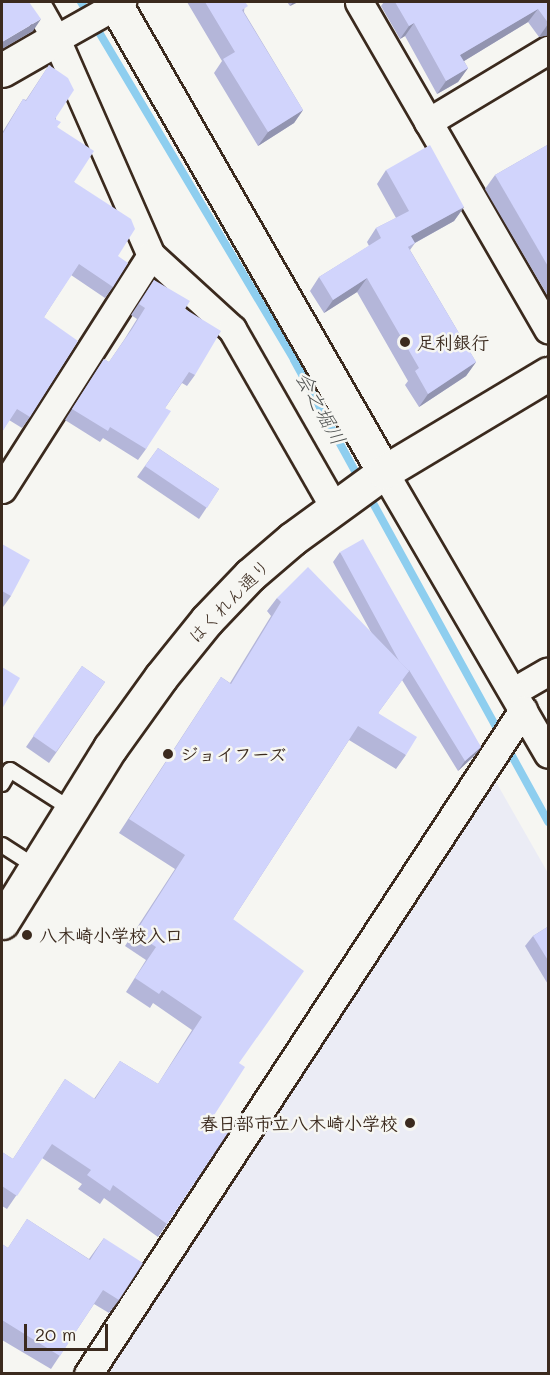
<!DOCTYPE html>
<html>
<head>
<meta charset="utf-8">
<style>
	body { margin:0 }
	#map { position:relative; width:550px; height:1375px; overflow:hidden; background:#f6f6f2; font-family:Mali,"Klee One",sans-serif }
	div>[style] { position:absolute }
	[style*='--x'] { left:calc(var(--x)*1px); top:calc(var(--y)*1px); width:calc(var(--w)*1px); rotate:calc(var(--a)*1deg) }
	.built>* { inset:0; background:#ebecf5 }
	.stream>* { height:8px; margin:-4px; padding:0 4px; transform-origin:4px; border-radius:4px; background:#8eceef }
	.roads { filter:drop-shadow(2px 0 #3b2a1e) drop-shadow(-2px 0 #3b2a1e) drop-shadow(0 2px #3b2a1e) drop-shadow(0 -2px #3b2a1e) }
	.service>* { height:14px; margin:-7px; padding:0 7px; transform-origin:7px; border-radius:7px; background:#f6f6f2 }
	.minor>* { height:27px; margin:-13.5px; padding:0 13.5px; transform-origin:13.5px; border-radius:13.5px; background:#f6f6f2 }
	.tertiary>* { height:33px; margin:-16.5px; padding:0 16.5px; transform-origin:16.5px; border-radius:16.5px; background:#f6f6f2 }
	.wall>* { inset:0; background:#b4b6d9 }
	.shaded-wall>* { inset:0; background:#9294b0 }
	.building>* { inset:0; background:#d1d4fc }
	.dots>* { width:16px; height:16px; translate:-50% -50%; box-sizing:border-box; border:3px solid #f6f6f2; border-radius:50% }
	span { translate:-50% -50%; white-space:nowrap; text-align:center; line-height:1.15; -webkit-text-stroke:5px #f6f6f2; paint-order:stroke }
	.poi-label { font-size:18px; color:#3b2a1e; font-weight:700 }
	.left { translate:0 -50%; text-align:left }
	.right { translate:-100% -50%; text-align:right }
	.street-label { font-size:18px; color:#3b2a1e }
	.water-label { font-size:20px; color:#505352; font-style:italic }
	.frame { position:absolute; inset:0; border:3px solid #3b2a1e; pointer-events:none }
	.scale { position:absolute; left:24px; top:1324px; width:84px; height:27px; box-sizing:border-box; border:3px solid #3b2a1e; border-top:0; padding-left:8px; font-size:18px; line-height:21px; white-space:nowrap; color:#3b2a1e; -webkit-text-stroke:4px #f6f6f2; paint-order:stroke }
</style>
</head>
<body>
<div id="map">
	<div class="built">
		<i style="clip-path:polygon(496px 782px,548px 873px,548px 1373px,107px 1374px)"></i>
	</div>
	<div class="stream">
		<i style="--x:81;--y:2;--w:417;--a:59.2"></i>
		<i style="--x:294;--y:360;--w:137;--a:61.2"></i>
		<i style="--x:368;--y:494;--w:374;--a:61.2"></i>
	</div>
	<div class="roads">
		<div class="service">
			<i style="--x:2;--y:784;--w:16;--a:-60"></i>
			<i style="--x:10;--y:770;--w:72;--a:32.6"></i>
			<i style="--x:2;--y:845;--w:40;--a:32.9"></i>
		</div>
		<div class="minor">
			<i style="--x:35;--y:2;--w:43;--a:60.4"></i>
			<i style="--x:56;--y:39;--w:236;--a:66.3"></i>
			<i style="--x:151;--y:255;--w:110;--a:42.4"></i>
			<i style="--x:232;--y:329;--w:205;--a:60.2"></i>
			<i style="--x:359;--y:2;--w:378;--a:60"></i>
			<i style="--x:56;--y:39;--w:76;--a:-29.3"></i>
			<i style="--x:428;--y:122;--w:140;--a:-31"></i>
			<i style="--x:384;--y:472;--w:326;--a:59.8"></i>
			<i style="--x:2;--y:489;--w:277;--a:-57.5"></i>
			<i style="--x:514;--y:691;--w:39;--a:-30"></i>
			<i style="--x:88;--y:1374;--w:794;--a:-56.77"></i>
		</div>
		<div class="tertiary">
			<i style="--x:114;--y:2;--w:542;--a:60.12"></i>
			<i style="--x:2;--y:70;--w:62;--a:-29.9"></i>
			<i style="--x:2;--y:922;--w:205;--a:-58.2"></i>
			<i style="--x:110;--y:748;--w:87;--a:-54.3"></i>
			<i style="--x:161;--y:677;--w:73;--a:-51.1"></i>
			<i style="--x:207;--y:620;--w:62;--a:-46.3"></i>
			<i style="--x:250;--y:575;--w:55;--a:-40.6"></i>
			<i style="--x:292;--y:539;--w:114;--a:-36.1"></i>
			<i style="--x:384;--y:472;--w:191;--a:-30.9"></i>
		</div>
	</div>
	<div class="wall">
		<i style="clip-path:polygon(187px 2px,245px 2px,244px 12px,303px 110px,294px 123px,258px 146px,214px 73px,222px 61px)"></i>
		<i style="clip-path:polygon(287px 2px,298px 2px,290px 6px)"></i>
		<i style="clip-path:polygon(384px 2px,549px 2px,549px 35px,539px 37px,528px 22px,464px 61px,468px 68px,458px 82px,437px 94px,405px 36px,400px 39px,381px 6px)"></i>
		<i style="clip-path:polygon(49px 65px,57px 127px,74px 182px,118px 256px,113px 287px,105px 298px,71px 275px,44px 317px,30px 417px,22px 428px,9px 420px,2px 432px,2px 133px,23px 99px,26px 100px)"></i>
		<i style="clip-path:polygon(549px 144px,549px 298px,485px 189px,495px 175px)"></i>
		<i style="clip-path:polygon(386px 170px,464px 207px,454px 221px,415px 243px,410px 250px,476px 362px,466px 376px,419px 407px,405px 385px,408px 381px,357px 292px,324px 313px,310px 291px,319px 277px,369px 246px,367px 242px,376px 228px,396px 218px,377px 184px)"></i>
		<i style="clip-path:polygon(154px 280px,185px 309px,195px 375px,187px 386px,182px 383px,165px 408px,146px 449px,138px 460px,103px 438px,100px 442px,65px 420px,104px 359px,109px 362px,124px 340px,137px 319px,131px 315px)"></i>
		<i style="clip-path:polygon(158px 448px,219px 489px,199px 519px,137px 477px)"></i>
		<i style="clip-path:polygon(2px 544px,11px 596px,3px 607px,2px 606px)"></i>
		<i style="clip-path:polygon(340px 552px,481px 747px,474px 756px,458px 771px,402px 680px,378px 713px,406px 755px,396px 769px,349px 740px,233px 919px,239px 1063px,211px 1120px,167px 1224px,158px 1237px,104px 1198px,100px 1204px,78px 1189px,82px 1184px,42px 1158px,7px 1209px,2px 1206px,2px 1152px,13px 1159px,65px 1079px,94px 1099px,120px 1061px,158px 1084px,192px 1030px,153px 1003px,150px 1008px,126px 992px,146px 960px,125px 946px,175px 869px,119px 833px,221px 677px,230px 683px,271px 616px,267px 611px,277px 598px,372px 634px,333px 562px)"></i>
		<i style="clip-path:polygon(82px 666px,105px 682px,49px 763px,26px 747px)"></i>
		<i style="clip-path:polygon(549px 926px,549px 986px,525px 946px,533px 936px)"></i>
		<i style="clip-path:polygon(27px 1219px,89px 1259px,104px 1238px,119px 1300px,109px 1313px,94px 1304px,51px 1369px,2px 1340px,2px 1244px,8px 1248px)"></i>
	</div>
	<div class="shaded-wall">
		<i style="clip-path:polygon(293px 2px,298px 2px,290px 6px)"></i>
		<i style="clip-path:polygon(538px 9px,528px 22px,451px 69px,460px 55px)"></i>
		<i style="clip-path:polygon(41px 19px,33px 31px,2px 49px,2px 42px)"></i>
		<i style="clip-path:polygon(414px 23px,405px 36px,400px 39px,409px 26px)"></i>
		<i style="clip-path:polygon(548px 24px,549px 35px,539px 37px)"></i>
		<i style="clip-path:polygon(468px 68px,458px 82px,437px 94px,446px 81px)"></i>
		<i style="clip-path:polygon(303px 110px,294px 123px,258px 146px,268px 132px)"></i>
		<i style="clip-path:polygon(464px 207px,454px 221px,402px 250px,411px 236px)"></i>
		<i style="clip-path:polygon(367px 278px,357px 292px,324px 313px,333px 300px)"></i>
		<i style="clip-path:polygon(476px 362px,466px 376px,419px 407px,428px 394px)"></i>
		<i style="clip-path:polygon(481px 747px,474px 756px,458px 771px,465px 761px)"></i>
	</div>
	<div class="building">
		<i style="clip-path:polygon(2px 2px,29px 2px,41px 19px,2px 42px)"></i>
		<i style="clip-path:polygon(205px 2px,245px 2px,248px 6px,242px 10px,303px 110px,268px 132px,223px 59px,235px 52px)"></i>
		<i style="clip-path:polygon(395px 2px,549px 2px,549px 24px,538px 9px,460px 55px,468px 68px,446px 81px,414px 23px,409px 26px)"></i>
		<i style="clip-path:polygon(49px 65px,68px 78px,74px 90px,55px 119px,61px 122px,57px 127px,94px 151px,74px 182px,131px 219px,135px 229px,118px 256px,128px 263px,113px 287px,79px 264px,44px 317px,78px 341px,30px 417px,17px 409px,2px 432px,2px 173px,3px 171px,2px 170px,2px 135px,23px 99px,26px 101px)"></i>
		<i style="clip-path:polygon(549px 144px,549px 268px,495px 175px)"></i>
		<i style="clip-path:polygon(430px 145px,464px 207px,411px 236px,415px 243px,408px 247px,476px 362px,428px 394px,415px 371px,419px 368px,367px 278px,333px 300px,319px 277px,381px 238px,376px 228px,409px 211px,386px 170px)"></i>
		<i style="clip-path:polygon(154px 280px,190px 301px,185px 309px,221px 331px,195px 375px,189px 372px,165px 408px,171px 411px,146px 449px,110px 427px,108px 431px,72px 409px,104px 359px,109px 362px,132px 329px,145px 308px,139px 304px)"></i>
		<i style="clip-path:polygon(158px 448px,219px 489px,207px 508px,145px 466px)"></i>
		<i style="clip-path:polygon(363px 539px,481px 747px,465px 761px,409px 670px,406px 674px,409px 671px,399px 661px,340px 552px)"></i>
		<i style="clip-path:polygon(2px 544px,30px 560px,11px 596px,2px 591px)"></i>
		<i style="clip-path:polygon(308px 567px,409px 671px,378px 713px,417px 737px,406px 755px,358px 726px,233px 919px,304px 971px,239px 1063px,245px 1067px,211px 1120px,229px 1131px,167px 1224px,113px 1185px,110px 1191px,87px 1175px,91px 1170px,52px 1144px,17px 1196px,2px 1186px,2px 1152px,13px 1159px,65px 1079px,95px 1099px,120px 1061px,158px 1084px,202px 1017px,162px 990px,159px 994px,135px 978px,156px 947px,135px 933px,185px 855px,129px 819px,221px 677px,231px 684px,281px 602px,277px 598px)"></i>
		<i style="clip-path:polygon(82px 666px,105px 682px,56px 752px,33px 736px)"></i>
		<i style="clip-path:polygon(2px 667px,20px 678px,2px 709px)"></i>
		<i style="clip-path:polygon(549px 926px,549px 962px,533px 936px)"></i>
		<i style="clip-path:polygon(27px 1219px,90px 1260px,104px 1238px,143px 1263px,119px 1300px,103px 1290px,60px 1356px,2px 1320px,2px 1244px,8px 1248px)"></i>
	</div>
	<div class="dots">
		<i style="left:405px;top:342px;background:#3b2a1e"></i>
		<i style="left:168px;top:754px;background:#3b2a1e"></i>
		<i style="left:27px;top:935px;background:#3b2a1e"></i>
		<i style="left:410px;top:1123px;background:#3b2a1e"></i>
	</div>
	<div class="poi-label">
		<span class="left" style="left:417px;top:342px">足利銀行</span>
		<span class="left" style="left:180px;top:754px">ジョイフーズ</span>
		<span class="left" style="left:39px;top:935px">八木崎小学校入口</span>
		<span class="right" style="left:398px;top:1123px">春日部市立八木崎小学校</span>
	</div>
	<div class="street-label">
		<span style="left:229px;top:601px;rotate:-46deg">はくれん通り</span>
	</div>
	<div class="water-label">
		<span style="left:321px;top:408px;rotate:61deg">会之堀川</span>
	</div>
	<div class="frame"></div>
	<div class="scale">20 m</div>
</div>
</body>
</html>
